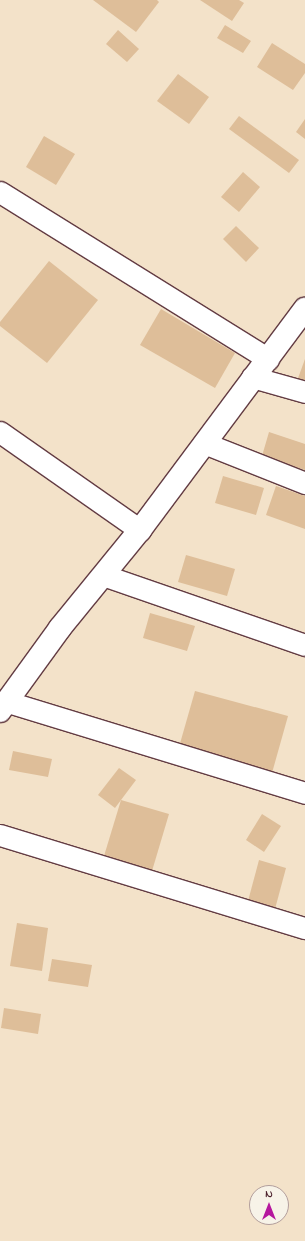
<!DOCTYPE html>
<html>
<head>
<meta charset="utf-8">
<style>
	body { margin:0 }
	#map { position:relative; width:305px; height:1241px; overflow:hidden; background:#f3e2c9; font-family:"Indie Flower",sans-serif }
	div>[style] { position:absolute }
	[style*='--x'] { left:calc(var(--x)*1px); top:calc(var(--y)*1px); width:calc(var(--w)*1px); rotate:calc(var(--a)*1deg) }
	.building>* { inset:0; background:#debe99 }
	.roads { filter:drop-shadow(1px 0 #633c43) drop-shadow(-1px 0 #633c43) drop-shadow(0 1px #633c43) drop-shadow(0 -1px #633c43) }
	.minor>* { height:21px; margin:-10.5px; padding:0 10.5px; transform-origin:10.5px; border-radius:10.5px; background:#fff }
	.major>* { height:22px; margin:-11px; padding:0 11px; transform-origin:11px; border-radius:11px; background:#fff }
	span { translate:-50% -50%; white-space:nowrap; text-align:center; line-height:1.15; -webkit-text-stroke:3px #f7f3e8; paint-order:stroke }
	.north { position:absolute; left:249px; top:1185px; width:40px; height:40px; box-sizing:border-box; background:#f7f3e8; border:1px solid #b29e9c; border-radius:50%; rotate:0deg; font-size:11px; font-weight:700; line-height:16px; text-align:center; color:#4a1f2b }
	.north::after { content:''; display:block; margin:auto; width:14px; height:18px; background:#b5179e; clip-path:polygon(50% 0,100% 100%,50% 72%,0 100%) }
</style>
</head>
<body>
<div id="map">
	<div class="building">
		<i style="clip-path:polygon(93px 0,157px 0,159px 2px,136px 32px)"></i>
		<i style="clip-path:polygon(200px 0,239px 0,244px 3px,232px 21px)"></i>
		<i style="clip-path:polygon(225px 25px,251px 41px,243px 53px,217px 38px)"></i>
		<i style="clip-path:polygon(118px 30px,139px 49px,127px 62px,106px 44px)"></i>
		<i style="clip-path:polygon(272px 43px,305px 64px,305px 73px,293px 90px,257px 67px)"></i>
		<i style="clip-path:polygon(178px 74px,209px 97px,189px 124px,157px 101px)"></i>
		<i style="clip-path:polygon(239px 116px,299px 160px,289px 173px,229px 129px)"></i>
		<i style="clip-path:polygon(305px 119px,305px 139px,296px 132px)"></i>
		<i style="clip-path:polygon(44px 136px,75px 154px,56px 185px,26px 167px)"></i>
		<i style="clip-path:polygon(243px 172px,260px 187px,239px 212px,221px 197px)"></i>
		<i style="clip-path:polygon(236px 226px,259px 248px,246px 262px,223px 239px)"></i>
		<i style="clip-path:polygon(49px 261px,98px 300px,47px 363px,0 326px,0 322px)"></i>
		<i style="clip-path:polygon(161px 309px,235px 353px,215px 388px,140px 345px)"></i>
		<i style="clip-path:polygon(305px 359px,305px 384px,297px 381px)"></i>
		<i style="clip-path:polygon(269px 432px,305px 444px,305px 470px,262px 456px)"></i>
		<i style="clip-path:polygon(223px 476px,264px 488px,256px 515px,215px 503px)"></i>
		<i style="clip-path:polygon(276px 486px,305px 496px,305px 529px,266px 515px)"></i>
		<i style="clip-path:polygon(186px 555px,235px 569px,227px 596px,178px 582px)"></i>
		<i style="clip-path:polygon(150px 613px,195px 626px,187px 651px,143px 638px)"></i>
		<i style="clip-path:polygon(195px 691px,288px 716px,272px 773px,179px 747px)"></i>
		<i style="clip-path:polygon(13px 751px,52px 759px,48px 777px,9px 770px)"></i>
		<i style="clip-path:polygon(119px 768px,136px 780px,115px 808px,98px 795px)"></i>
		<i style="clip-path:polygon(121px 800px,169px 814px,152px 871px,104px 856px)"></i>
		<i style="clip-path:polygon(262px 814px,281px 826px,264px 852px,246px 840px)"></i>
		<i style="clip-path:polygon(259px 860px,286px 868px,275px 909px,248px 901px)"></i>
		<i style="clip-path:polygon(17px 923px,48px 928px,42px 971px,10px 966px)"></i>
		<i style="clip-path:polygon(52px 959px,92px 965px,88px 987px,48px 981px)"></i>
		<i style="clip-path:polygon(4px 1008px,41px 1014px,38px 1034px,1px 1028px)"></i>
	</div>
	<div class="roads">
		<div class="minor">
			<i style="--x:0;--y:192;--w:316;--a:31.9"></i>
			<i style="--x:252;--y:377;--w:55;--a:15.8"></i>
			<i style="--x:0;--y:432;--w:171;--a:35"></i>
			<i style="--x:204;--y:443;--w:109;--a:21.6"></i>
			<i style="--x:103;--y:575;--w:214;--a:19.1"></i>
			<i style="--x:8;--y:702;--w:311;--a:17"></i>
			<i style="--x:0;--y:835;--w:319;--a:17"></i>
		</div>
		<div class="major">
			<i style="--x:0;--y:711;--w:102;--a:-54.1"></i>
			<i style="--x:60;--y:628;--w:127;--a:-50.8"></i>
			<i style="--x:140;--y:530;--w:276;--a:-53.3"></i>
		</div>
	</div>
	<div class="north">N</div>
</div>
</body>
</html>
